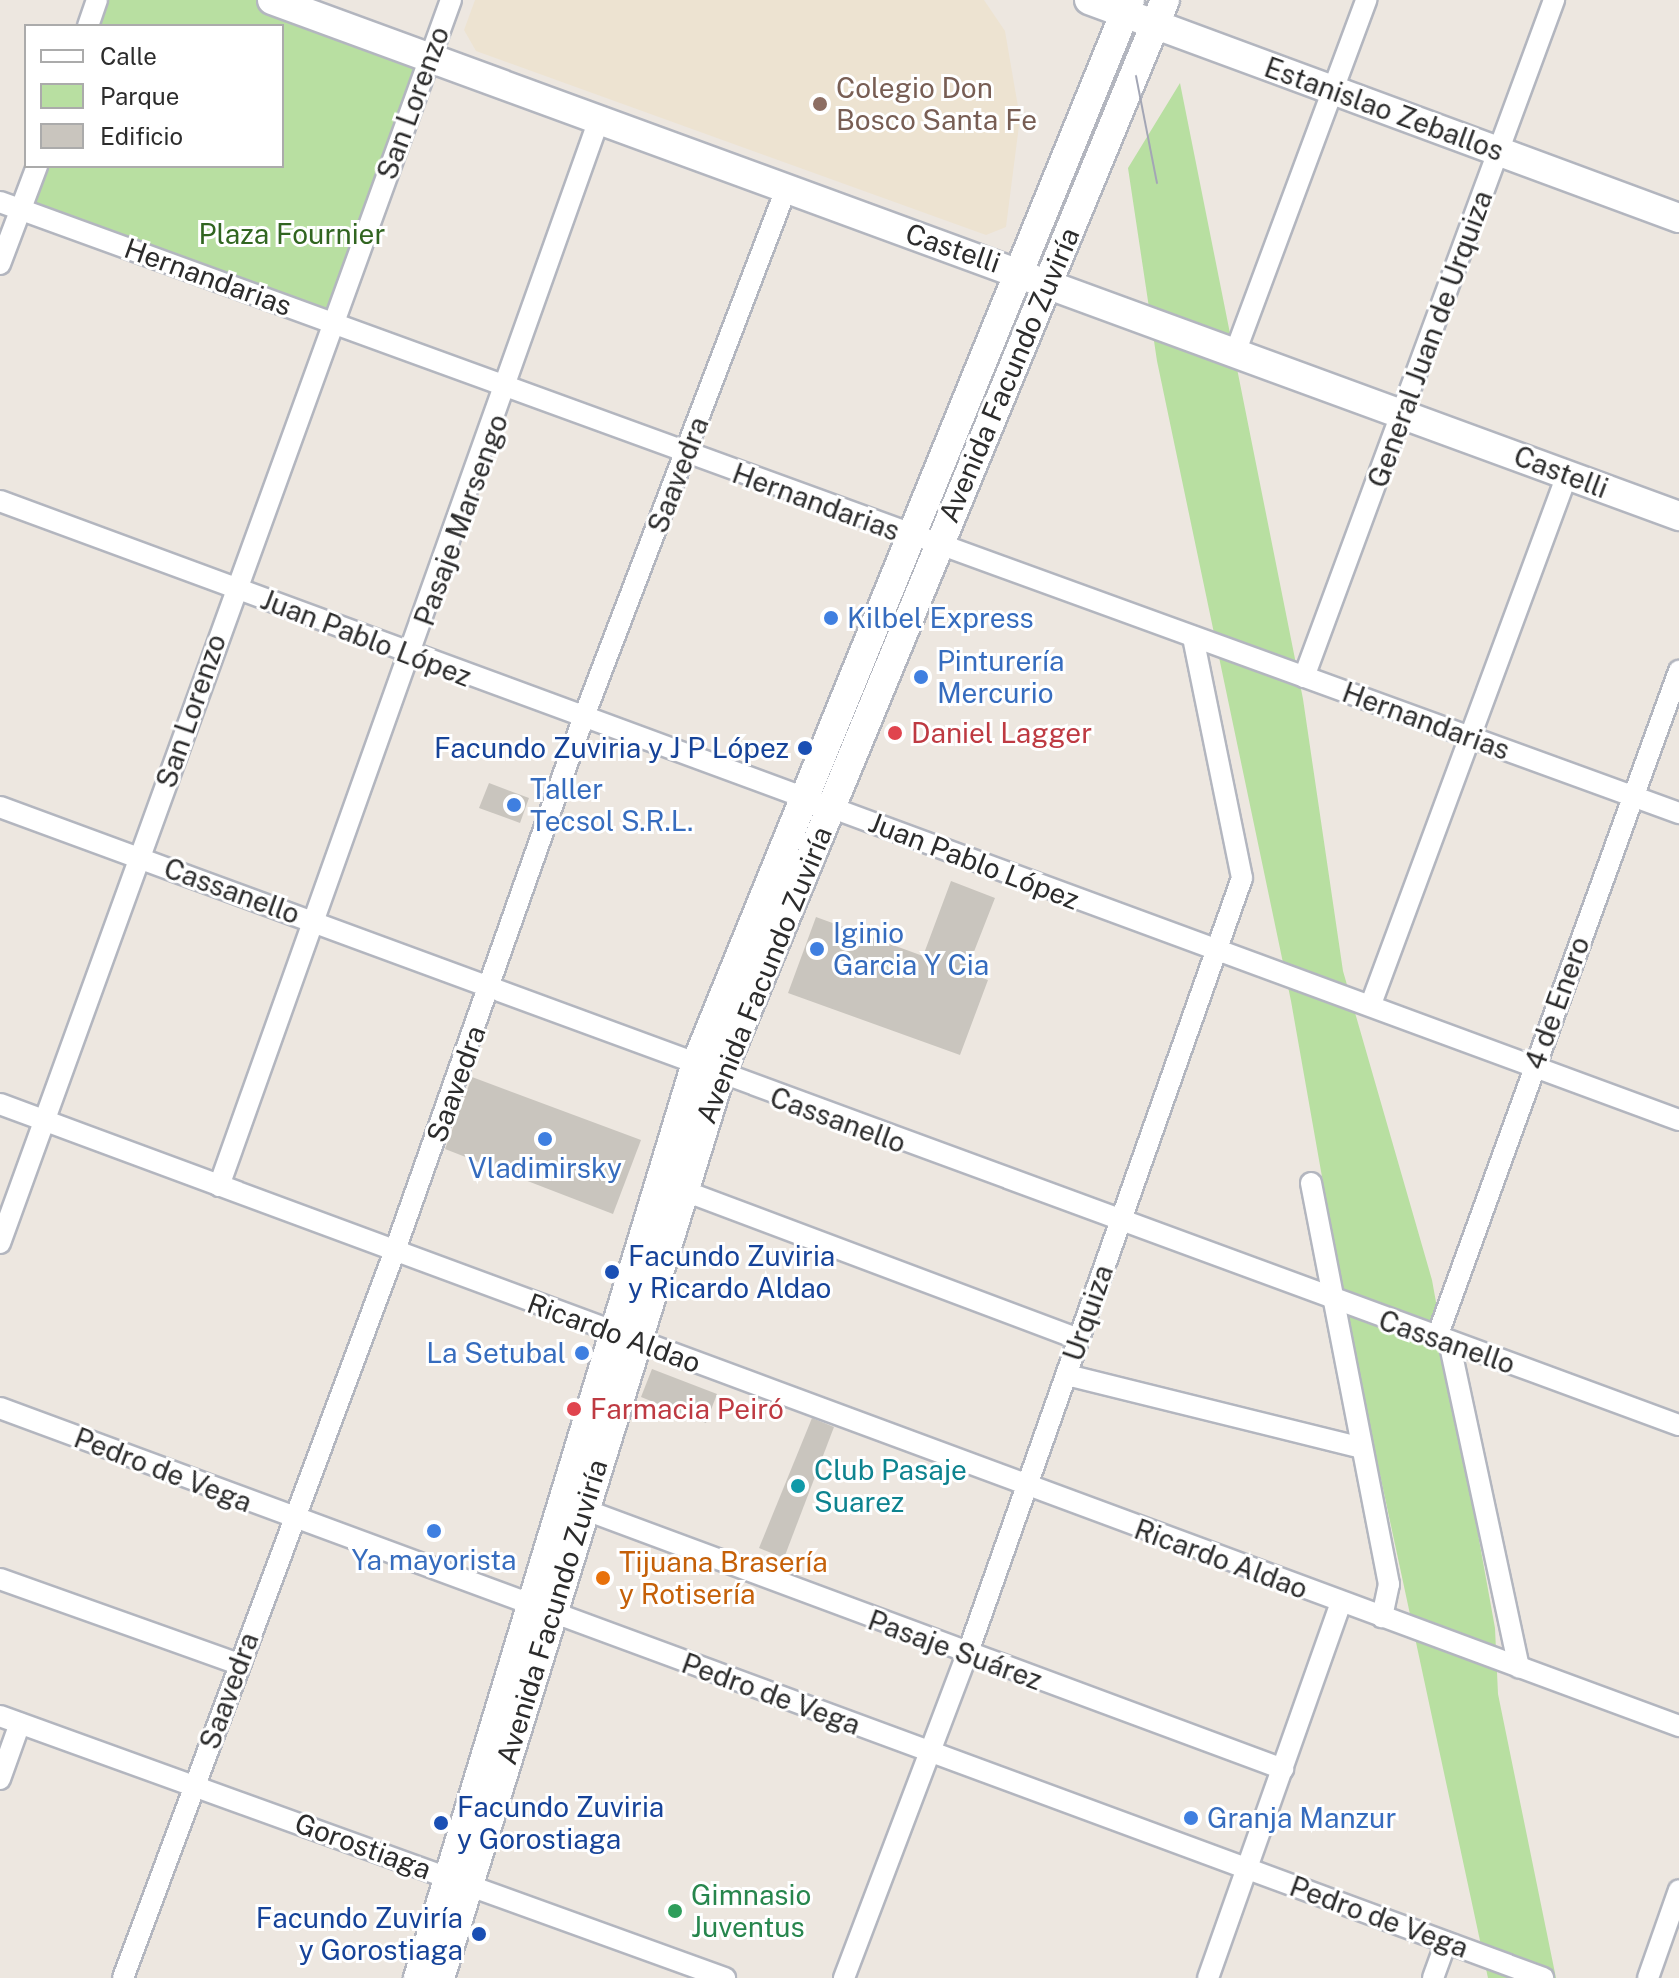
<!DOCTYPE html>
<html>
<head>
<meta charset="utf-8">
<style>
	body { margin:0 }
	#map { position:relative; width:1679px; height:1978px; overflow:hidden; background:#ede7e0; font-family:"Public Sans",sans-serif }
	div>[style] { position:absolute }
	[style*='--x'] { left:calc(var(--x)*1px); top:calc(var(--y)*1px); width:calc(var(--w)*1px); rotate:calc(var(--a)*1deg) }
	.education>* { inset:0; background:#ede3d1 }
	.green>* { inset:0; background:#b8dfa1 }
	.building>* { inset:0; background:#c9c5be }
	.roads { filter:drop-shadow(2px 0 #b3b6bf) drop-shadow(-2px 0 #b3b6bf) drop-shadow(0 2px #b3b6bf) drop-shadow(0 -2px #b3b6bf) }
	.minor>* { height:20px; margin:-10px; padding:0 10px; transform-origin:10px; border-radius:10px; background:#fff }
	.secondary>* { height:28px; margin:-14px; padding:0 14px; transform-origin:14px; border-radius:14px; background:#fff }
	.tram>* { height:2px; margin:-1px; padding:0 1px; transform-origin:1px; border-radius:1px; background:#a3a6b5 }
	.dots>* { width:22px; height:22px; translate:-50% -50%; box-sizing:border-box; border:4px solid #fff; border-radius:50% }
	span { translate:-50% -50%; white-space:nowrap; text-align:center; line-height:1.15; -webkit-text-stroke:6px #fff; paint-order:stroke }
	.education-label { font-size:28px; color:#785e54 }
	.left { translate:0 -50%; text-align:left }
	.street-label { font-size:28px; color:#2c2c2c }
	.park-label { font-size:28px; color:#316520 }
	.shop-label { font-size:28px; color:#366cbe }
	.right { translate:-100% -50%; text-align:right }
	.health-label { font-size:28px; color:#be3a42 }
	.transit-label { font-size:28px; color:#164399 }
	.culture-label { font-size:28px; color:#0d838f }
	.food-label { font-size:28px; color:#c56008 }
	.leisure-label { font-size:28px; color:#27864d }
	.legend { position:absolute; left:24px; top:24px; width:260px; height:144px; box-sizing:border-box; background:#fff; border:2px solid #ababab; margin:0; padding:10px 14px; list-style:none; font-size:24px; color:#2c2c2c }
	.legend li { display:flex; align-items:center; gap:16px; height:40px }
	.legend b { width:40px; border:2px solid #ababab }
</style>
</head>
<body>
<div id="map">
	<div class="education">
		<i style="clip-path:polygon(475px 0,984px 0,1005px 31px,1020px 118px,1006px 227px,986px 235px,476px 51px,464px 30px)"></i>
	</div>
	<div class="green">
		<i style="clip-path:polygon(97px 0,272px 0,429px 59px,332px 322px,21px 210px,37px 166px,282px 166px,282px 26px,88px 26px)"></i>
		<i style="clip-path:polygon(1180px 83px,1303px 699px,1343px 971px,1432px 1280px,1495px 1628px,1498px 1694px,1556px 1978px,1488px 1978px,1349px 1330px,1291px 1001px,1157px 361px,1128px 168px)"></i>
	</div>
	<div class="building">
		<i style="clip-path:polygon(489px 783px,529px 798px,520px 823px,479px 808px)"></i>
		<i style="clip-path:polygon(951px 881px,995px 898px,966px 972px,988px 980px,960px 1055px,788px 993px,816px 917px,923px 956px)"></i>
		<i style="clip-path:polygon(472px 1077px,641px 1140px,613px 1214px,445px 1149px)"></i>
		<i style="clip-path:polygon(652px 1369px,717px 1394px,706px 1423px,641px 1397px)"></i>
		<i style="clip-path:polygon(812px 1418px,834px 1427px,784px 1558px,759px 1548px)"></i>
	</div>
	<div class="roads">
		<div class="minor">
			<i style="--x:88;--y:26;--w:28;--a:-71"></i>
			<i style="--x:0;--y:202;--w:1787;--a:20"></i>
			<i style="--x:0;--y:264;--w:105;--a:-69.3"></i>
			<i style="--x:1235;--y:353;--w:377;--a:-69.6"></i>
			<i style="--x:0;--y:501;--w:1789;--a:20.24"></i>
			<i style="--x:1304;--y:677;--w:722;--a:-69.73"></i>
			<i style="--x:0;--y:807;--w:1789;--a:20.21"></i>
			<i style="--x:1371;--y:1004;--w:564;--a:-69.67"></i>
			<i style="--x:0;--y:1104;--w:1791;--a:20.33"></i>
			<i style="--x:1311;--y:1183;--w:409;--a:79"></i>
			<i style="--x:1389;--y:1584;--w:34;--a:102"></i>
			<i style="--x:219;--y:1186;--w:1129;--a:-70.39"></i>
			<i style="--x:682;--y:1190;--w:424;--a:20.6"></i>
			<i style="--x:0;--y:1243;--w:1322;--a:-70.06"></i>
			<i style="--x:1437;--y:1337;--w:709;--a:-70.03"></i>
			<i style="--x:1449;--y:1341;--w:334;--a:77.9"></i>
			<i style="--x:1067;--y:1375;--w:304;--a:13.9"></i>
			<i style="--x:0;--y:1408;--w:1645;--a:20.27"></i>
			<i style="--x:583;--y:1509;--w:747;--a:20.38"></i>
			<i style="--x:0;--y:1579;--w:254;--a:19.6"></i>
			<i style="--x:0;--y:1716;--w:771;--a:19.87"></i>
			<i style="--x:0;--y:1779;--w:59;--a:-70.3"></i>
			<i style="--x:123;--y:1978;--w:774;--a:-69.5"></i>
			<i style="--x:394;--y:1253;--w:566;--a:-70.51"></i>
			<i style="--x:583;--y:719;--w:568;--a:-69.04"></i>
			<i style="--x:844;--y:1978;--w:346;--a:-69.2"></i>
			<i style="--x:967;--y:1655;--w:824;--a:-70.51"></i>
			<i style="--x:1242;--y:878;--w:246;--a:-101.5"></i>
			<i style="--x:1208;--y:1978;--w:398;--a:-70.5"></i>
			<i style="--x:1433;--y:1978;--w:38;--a:-70"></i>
			<i style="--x:1648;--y:1978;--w:93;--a:-70.6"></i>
		</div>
		<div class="secondary">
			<i style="--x:272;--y:0;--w:1499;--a:20.14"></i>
			<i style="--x:1089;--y:0;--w:629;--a:20.28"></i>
			<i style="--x:418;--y:1978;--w:953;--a:-73.1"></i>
			<i style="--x:695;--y:1066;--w:1151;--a:-67.8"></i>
			<i style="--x:440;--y:1978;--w:944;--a:-72.75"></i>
			<i style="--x:720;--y:1076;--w:1164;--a:-67.53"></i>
		</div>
	</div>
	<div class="tram">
		<i style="--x:1136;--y:76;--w:109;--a:78.9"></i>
	</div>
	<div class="dots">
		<i style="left:820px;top:104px;background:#8d6e63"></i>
		<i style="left:831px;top:618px;background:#3f7fe0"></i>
		<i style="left:921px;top:677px;background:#3f7fe0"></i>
		<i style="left:895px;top:733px;background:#e0444e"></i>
		<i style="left:805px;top:748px;background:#1a4fb4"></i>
		<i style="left:514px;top:805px;background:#3f7fe0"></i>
		<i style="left:817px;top:949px;background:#3f7fe0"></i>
		<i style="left:545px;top:1139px;background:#3f7fe0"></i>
		<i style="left:612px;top:1272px;background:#1a4fb4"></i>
		<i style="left:582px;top:1353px;background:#3f7fe0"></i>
		<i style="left:574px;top:1409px;background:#e0444e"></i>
		<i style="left:798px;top:1486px;background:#0f9aa8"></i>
		<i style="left:434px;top:1531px;background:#3f7fe0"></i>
		<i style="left:603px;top:1578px;background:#e8710a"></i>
		<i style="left:1191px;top:1818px;background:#3f7fe0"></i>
		<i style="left:441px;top:1823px;background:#1a4fb4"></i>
		<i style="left:675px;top:1911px;background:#2e9e5b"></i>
		<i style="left:479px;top:1934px;background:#1a4fb4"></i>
	</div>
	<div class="education-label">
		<span class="left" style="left:836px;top:104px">Colegio Don<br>Bosco Santa Fe</span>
	</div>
	<div class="street-label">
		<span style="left:413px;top:103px;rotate:-70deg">San Lorenzo</span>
		<span style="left:1384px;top:109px;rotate:20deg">Estanislao Zeballos</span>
		<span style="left:953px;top:248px;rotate:19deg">Castelli</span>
		<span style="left:208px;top:277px;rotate:20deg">Hernandarias</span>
		<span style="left:1430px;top:339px;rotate:-70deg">General Juan de Urquiza</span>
		<span style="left:1009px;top:375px;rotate:-67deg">Avenida Facundo Zuviría</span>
		<span style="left:1561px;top:472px;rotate:21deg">Castelli</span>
		<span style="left:678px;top:475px;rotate:-69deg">Saavedra</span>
		<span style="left:816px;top:502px;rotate:20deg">Hernandarias</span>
		<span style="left:461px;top:520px;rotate:-70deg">Pasaje Marsengo</span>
		<span style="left:366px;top:638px;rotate:21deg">Juan Pablo López</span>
		<span style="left:191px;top:711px;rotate:-71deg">San Lorenzo</span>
		<span style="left:1426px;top:721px;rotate:20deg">Hernandarias</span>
		<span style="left:974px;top:861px;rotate:21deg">Juan Pablo López</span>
		<span style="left:232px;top:891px;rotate:20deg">Cassanello</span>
		<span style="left:764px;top:975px;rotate:-68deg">Avenida Facundo Zuviría</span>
		<span style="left:1557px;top:1003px;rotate:-70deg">4 de Enero</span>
		<span style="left:456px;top:1084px;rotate:-70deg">Saavedra</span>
		<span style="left:838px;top:1120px;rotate:20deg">Cassanello</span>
		<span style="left:1088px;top:1313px;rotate:-71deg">Urquiza</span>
		<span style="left:614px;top:1333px;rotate:20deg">Ricardo Aldao</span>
		<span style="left:1447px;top:1342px;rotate:19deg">Cassanello</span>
		<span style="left:163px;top:1470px;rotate:21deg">Pedro de Vega</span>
		<span style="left:1221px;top:1559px;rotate:20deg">Ricardo Aldao</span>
		<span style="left:552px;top:1612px;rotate:-73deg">Avenida Facundo Zuviría</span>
		<span style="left:955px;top:1650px;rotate:20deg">Pasaje Suárez</span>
		<span style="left:229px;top:1691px;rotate:-70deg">Saavedra</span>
		<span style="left:771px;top:1694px;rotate:20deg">Pedro de Vega</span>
		<span style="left:363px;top:1846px;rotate:20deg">Gorostiaga</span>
		<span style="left:1379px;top:1917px;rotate:20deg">Pedro de Vega</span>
	</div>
	<div class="park-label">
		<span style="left:292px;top:234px">Plaza Fournier</span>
	</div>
	<div class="shop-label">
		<span class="left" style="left:847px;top:618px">Kilbel Express</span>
		<span class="left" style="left:937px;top:677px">Pinturería<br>Mercurio</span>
		<span class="left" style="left:530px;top:805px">Taller<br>Tecsol S.R.L.</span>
		<span class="left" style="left:833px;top:949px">Iginio<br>Garcia Y Cia</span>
		<span style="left:545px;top:1168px">Vladimirsky</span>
		<span class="right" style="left:566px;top:1353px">La Setubal</span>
		<span style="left:434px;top:1560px">Ya mayorista</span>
		<span class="left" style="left:1207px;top:1818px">Granja Manzur</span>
	</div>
	<div class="health-label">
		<span class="left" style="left:911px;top:733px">Daniel Lagger</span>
		<span class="left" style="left:590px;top:1409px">Farmacia Peiró</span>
	</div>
	<div class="transit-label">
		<span class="right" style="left:789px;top:748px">Facundo Zuviria y J P López</span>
		<span class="left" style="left:628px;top:1272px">Facundo Zuviria<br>y Ricardo Aldao</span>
		<span class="left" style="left:457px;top:1823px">Facundo Zuviria<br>y Gorostiaga</span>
		<span class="right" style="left:463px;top:1934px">Facundo Zuviría<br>y Gorostiaga</span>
	</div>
	<div class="culture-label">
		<span class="left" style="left:814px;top:1486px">Club Pasaje<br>Suarez</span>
	</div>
	<div class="food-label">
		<span class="left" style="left:619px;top:1578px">Tijuana Brasería<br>y Rotisería</span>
	</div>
	<div class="leisure-label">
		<span class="left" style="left:691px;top:1911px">Gimnasio<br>Juventus</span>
	</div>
	<ul class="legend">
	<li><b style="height:10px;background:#fff"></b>Calle</li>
	<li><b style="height:22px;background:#b8dfa1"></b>Parque</li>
	<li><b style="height:22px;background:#c9c5be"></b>Edificio</li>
	</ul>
</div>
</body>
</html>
